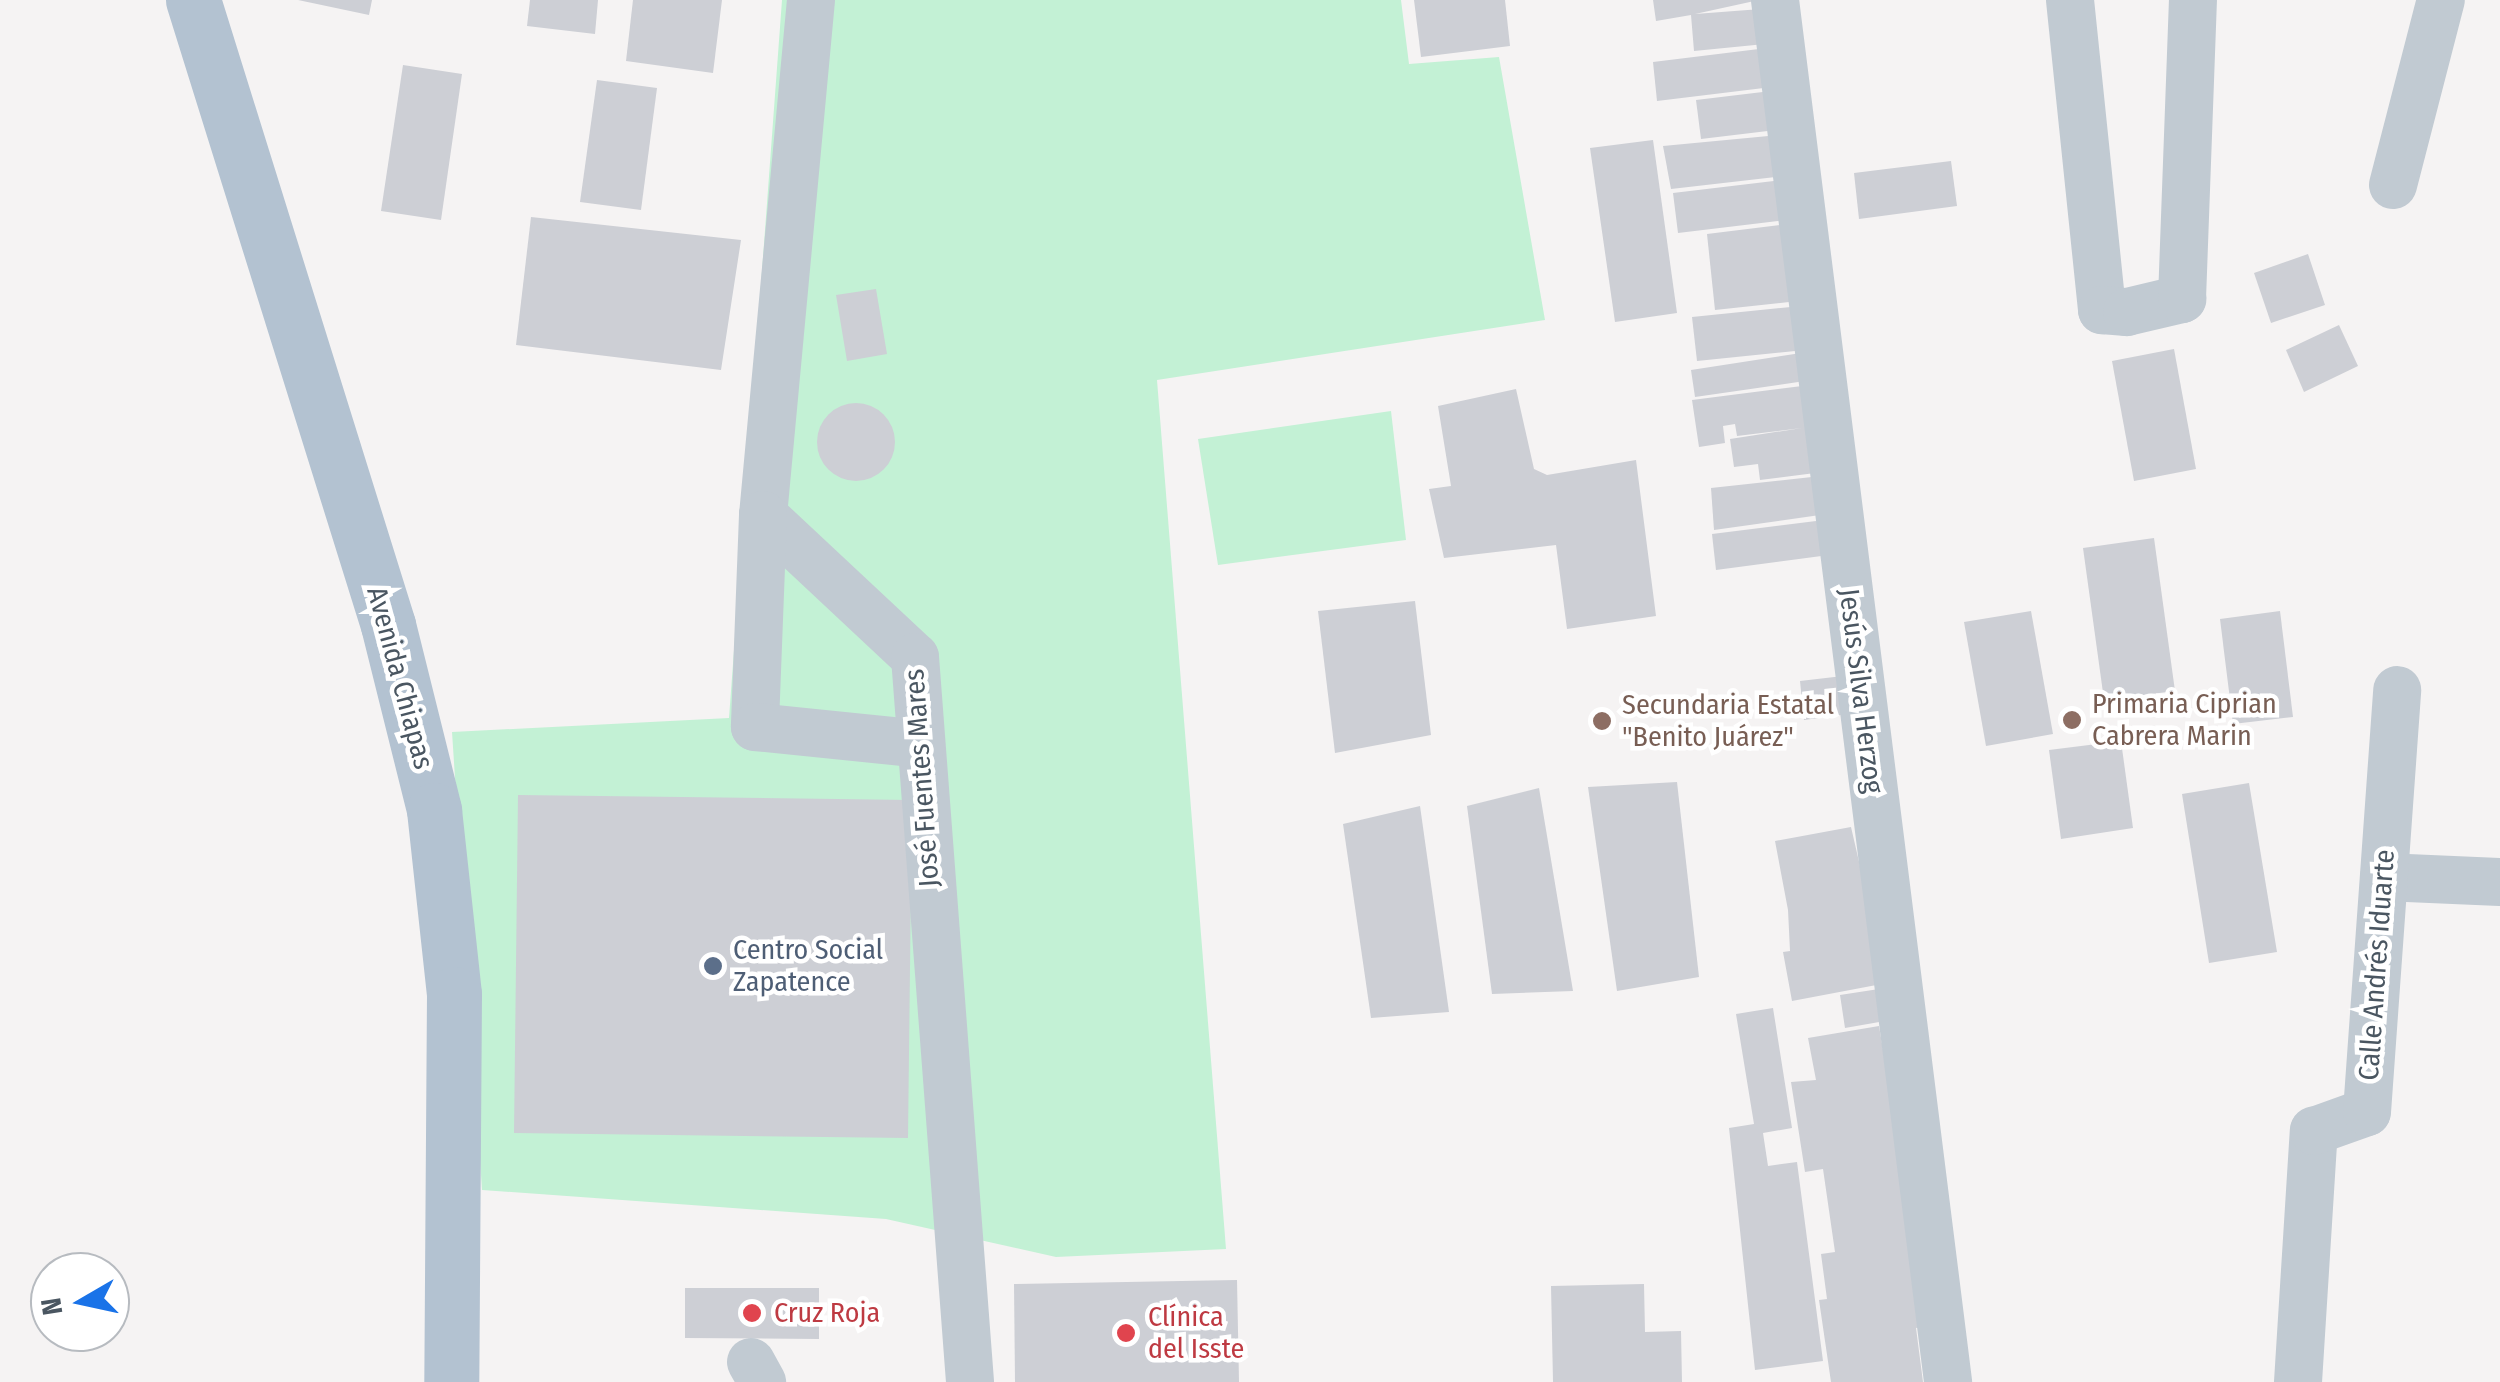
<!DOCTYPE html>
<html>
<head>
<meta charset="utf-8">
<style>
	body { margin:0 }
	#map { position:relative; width:2500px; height:1382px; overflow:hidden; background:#f5f3f3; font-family:"Fira Sans Condensed",sans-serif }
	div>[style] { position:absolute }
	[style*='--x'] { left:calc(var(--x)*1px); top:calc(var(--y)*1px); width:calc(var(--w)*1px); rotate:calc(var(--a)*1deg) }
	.green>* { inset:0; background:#c3f1d5 }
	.building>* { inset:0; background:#cdcfd5 }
	.round { border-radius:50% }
	.minor>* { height:48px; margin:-24px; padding:0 24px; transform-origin:24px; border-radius:24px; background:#c1cad2 }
	.major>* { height:55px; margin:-27.5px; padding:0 27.5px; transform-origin:27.5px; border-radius:27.5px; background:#b3c2d1 }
	.dots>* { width:28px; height:28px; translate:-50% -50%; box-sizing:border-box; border:5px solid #fff; border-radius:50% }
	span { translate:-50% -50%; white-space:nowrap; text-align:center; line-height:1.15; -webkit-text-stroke:9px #fff; paint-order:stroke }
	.street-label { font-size:28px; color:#4a5661 }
	.education-label { font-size:28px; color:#785e54 }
	.left { translate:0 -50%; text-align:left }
	.service-label { font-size:28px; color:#4e5e75 }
	.health-label { font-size:28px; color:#be3a42 }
	.north { position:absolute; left:30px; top:1252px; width:100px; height:100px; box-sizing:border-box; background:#fff; border:2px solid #b7bbc0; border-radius:50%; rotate:261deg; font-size:28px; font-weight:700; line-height:40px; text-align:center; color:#4a5661 }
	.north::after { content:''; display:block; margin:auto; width:35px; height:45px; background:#1a73e8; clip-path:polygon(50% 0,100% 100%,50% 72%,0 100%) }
</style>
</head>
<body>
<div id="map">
	<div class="green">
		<i style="clip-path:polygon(782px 0,1401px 0,1409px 64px,1499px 57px,1545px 320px,1157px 380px,1226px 1249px,1056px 1257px,886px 1219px,482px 1190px,452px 732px,729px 718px)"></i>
		<i style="clip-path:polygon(1391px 411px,1406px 540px,1218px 565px,1198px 439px)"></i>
	</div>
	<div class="building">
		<i style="clip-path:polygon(298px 0,372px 0,369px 15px)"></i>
		<i style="clip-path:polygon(530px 0,598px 0,595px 34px,527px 26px)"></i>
		<i style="clip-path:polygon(633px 0,722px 0,713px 73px,626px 61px)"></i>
		<i style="clip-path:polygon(1414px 0,1505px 0,1510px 46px,1421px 57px)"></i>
		<i style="clip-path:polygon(1653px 0,1759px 0,1695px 14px,1761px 9px,1765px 44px,1694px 51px,1691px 15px,1656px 21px)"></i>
		<i style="clip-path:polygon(1767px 48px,1772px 87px,1657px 101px,1653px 62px)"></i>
		<i style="clip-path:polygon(403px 65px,462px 74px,441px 220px,381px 211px)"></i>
		<i style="clip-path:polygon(597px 80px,657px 88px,641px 210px,580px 202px)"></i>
		<i style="clip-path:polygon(1771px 91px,1776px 130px,1701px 139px,1696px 100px)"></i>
		<i style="clip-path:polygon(1779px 135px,1785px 176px,1671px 189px,1663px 146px)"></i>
		<i style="clip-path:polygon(1653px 140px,1677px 313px,1615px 322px,1590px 148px)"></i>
		<i style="clip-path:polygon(1951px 161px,1957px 206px,1859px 219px,1854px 173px)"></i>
		<i style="clip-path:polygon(1782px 180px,1786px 220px,1678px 233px,1673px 193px)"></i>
		<i style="clip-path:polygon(531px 217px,741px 240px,721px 370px,516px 345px)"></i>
		<i style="clip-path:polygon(1789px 224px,1798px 301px,1715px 310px,1707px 234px)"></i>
		<i style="clip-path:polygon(2308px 254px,2325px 305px,2271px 323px,2254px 273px)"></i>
		<i style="clip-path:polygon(876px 289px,887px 354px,847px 361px,836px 295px)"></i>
		<i style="clip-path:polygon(1801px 306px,1805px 350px,1697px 361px,1692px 317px)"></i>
		<i style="clip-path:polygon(2339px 325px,2358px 366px,2304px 392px,2286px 350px)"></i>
		<i style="clip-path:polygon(2174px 349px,2196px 469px,2134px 481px,2112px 361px)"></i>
		<i style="clip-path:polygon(1801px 353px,1805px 381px,1695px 397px,1691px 370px)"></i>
		<i style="clip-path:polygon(1810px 385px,1823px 472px,1760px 480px,1758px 464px,1734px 467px,1730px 439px,1802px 428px,1737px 436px,1735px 424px,1723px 426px,1725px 443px,1699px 447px,1692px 400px)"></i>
		<i style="clip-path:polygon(1516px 389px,1534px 469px,1547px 475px,1636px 460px,1656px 616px,1567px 629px,1556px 545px,1444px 558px,1429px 489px,1451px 486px,1438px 406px)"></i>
		<i class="round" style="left:817px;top:403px;width:78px;height:78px"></i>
		<i style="clip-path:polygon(1821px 476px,1827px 514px,1714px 530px,1711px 488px)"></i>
		<i style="clip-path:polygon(1824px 520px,1829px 555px,1716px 570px,1712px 534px)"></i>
		<i style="clip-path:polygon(2154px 538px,2175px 691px,2104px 700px,2083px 548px)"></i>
		<i style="clip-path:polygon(1415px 601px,1431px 735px,1335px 753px,1318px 611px)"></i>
		<i style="clip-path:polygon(2031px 611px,2053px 734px,1986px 746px,1964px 622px)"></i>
		<i style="clip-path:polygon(2280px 611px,2293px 717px,2233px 724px,2220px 619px)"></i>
		<i style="clip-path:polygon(1843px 676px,1848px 714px,1804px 720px,1800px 681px)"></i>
		<i style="clip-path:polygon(2121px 741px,2133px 828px,2061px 839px,2049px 750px)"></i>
		<i style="clip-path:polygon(1677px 782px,1699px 977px,1617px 991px,1588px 787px)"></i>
		<i style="clip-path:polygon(2249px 783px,2277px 952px,2209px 963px,2182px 794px)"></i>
		<i style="clip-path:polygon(1539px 788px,1573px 991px,1492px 994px,1467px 806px)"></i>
		<i style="clip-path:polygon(518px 795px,912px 800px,908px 1138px,514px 1133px)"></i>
		<i style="clip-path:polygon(1420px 806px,1449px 1012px,1371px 1018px,1343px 824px)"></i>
		<i style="clip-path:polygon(1851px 827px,1887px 983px,1792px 1001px,1783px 952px,1790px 951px,1788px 910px,1775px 841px)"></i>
		<i style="clip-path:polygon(1879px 989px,1885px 1021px,1845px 1028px,1840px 995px)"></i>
		<i style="clip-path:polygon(1773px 1008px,1792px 1128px,1763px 1133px,1768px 1166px,1797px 1162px,1823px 1361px,1755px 1370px,1729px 1128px,1754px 1124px,1736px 1014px)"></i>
		<i style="clip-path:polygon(1879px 1026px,1930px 1326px,1916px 1328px,1923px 1382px,1831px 1382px,1819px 1300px,1827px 1299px,1821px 1254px,1835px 1252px,1823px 1169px,1805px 1172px,1791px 1082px,1816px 1080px,1808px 1038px)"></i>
		<i style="clip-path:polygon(1237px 1280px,1239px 1382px,1015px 1382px,1014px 1284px)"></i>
		<i style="clip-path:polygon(1644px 1284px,1645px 1332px,1681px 1331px,1682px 1382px,1553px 1382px,1551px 1286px)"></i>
		<i style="clip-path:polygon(685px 1288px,819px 1288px,819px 1339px,685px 1338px)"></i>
	</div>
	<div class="minor">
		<i style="--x:811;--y:0;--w:517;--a:95.32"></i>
		<i style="--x:763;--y:515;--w:208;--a:43.1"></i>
		<i style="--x:915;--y:657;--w:727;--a:85.66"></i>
		<i style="--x:1775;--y:0;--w:1393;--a:82.86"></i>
		<i style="--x:2070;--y:0;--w:312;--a:84.1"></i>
		<i style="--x:2102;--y:310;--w:25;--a:5"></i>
		<i style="--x:2127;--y:312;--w:57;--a:-13.3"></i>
		<i style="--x:2182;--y:299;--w:299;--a:-87.9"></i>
		<i style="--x:2393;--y:185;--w:191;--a:-75.5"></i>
		<i style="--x:763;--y:515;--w:212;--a:92.2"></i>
		<i style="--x:755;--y:727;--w:167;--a:5.8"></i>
		<i style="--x:2384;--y:877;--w:116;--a:2.5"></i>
		<i style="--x:751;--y:1362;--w:23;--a:61"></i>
		<i style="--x:2298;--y:1382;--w:252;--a:-86.4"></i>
		<i style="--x:2314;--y:1131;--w:56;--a:-19.7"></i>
		<i style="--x:2367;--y:1112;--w:423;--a:-85.9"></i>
	</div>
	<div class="major">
		<i style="--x:193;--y:0;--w:655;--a:72.67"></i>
		<i style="--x:388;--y:625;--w:191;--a:76"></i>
		<i style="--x:434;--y:810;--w:185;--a:83.8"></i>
		<i style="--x:454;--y:994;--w:388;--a:90.4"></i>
	</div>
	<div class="dots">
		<i style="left:2072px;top:720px;background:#8d6e63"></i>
		<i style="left:1602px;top:721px;background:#8d6e63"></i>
		<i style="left:713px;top:966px;background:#5c6f8a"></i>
		<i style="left:752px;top:1313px;background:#e0444e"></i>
		<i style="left:1126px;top:1333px;background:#e0444e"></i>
	</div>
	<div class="street-label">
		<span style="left:400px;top:678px;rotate:75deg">Avenida Chiapas</span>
		<span style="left:1861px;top:691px;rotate:83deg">Jesús Silva Herzog</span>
		<span style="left:922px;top:778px;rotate:-94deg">José Fuentes Mares</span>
		<span style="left:2377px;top:965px;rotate:-86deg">Calle Andrés Iduarte</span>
	</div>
	<div class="education-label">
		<span class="left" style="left:2092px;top:720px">Primaria Ciprian<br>Cabrera Marin</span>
		<span class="left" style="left:1622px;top:721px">Secundaria Estatal<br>"Benito Juárez"</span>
	</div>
	<div class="service-label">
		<span class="left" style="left:733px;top:966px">Centro Social<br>Zapatence</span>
	</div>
	<div class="health-label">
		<span class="left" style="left:774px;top:1313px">Cruz Roja</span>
		<span class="left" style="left:1148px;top:1333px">Clínica<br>del Isste</span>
	</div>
	<div class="north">N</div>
</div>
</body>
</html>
